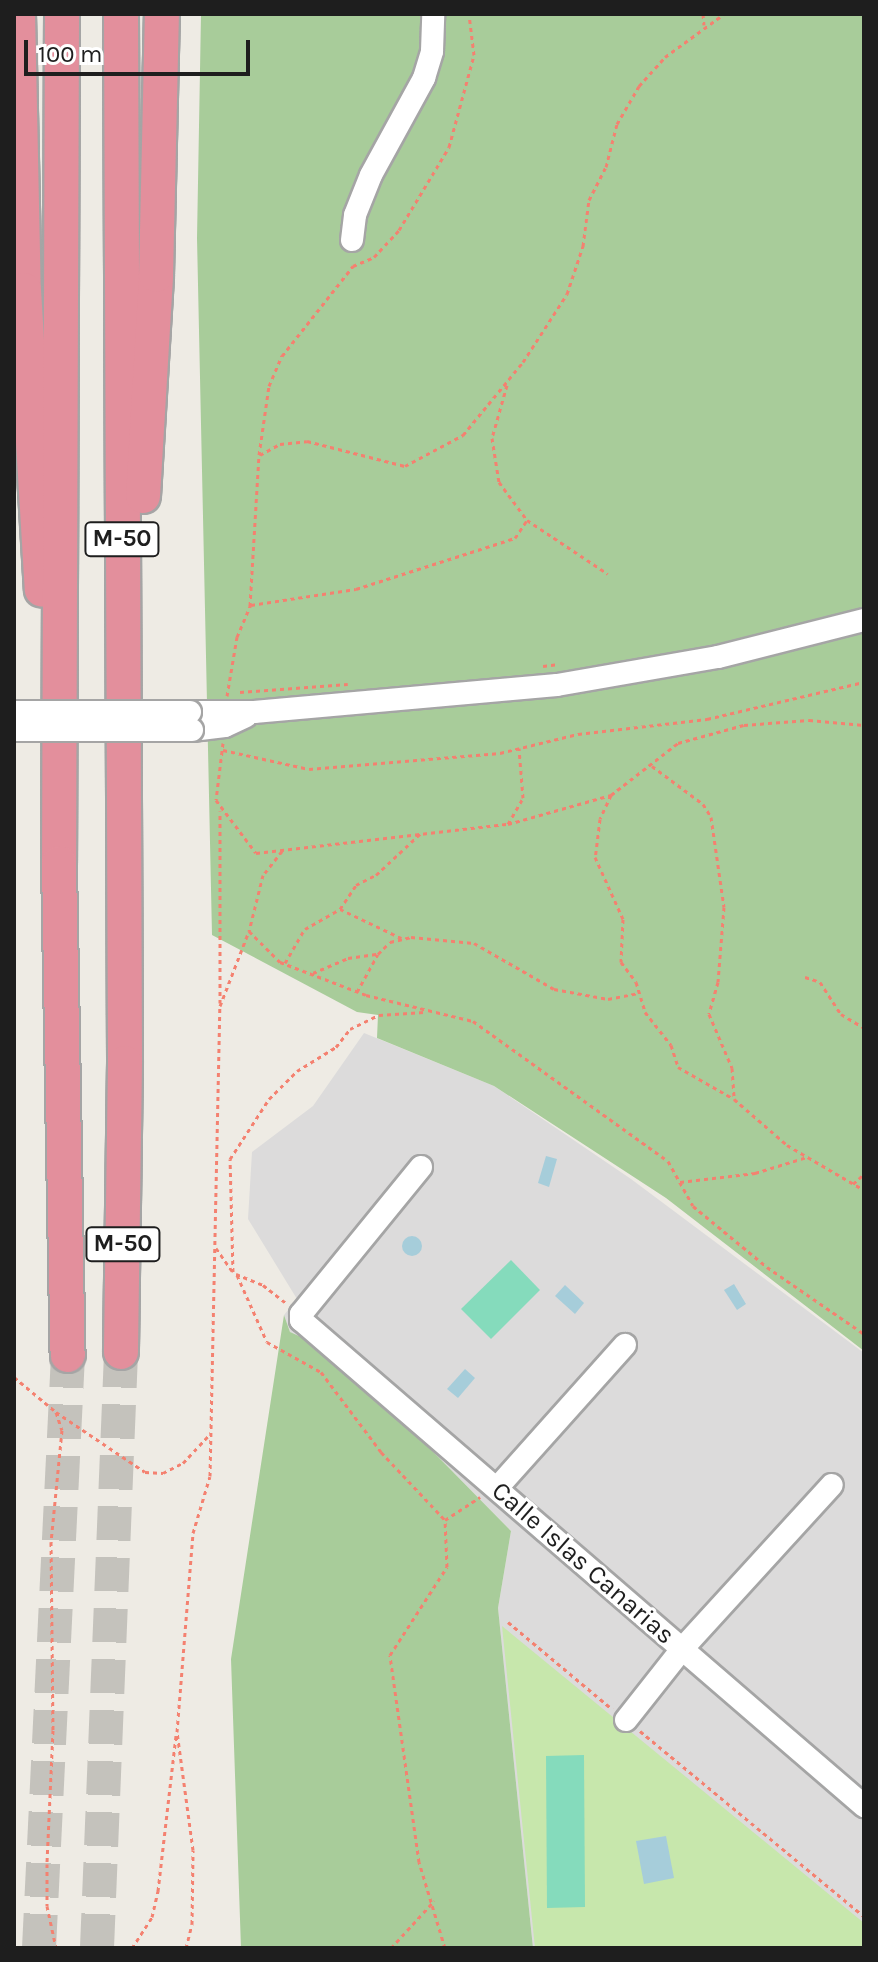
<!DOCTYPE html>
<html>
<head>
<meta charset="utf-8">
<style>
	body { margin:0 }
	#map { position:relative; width:878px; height:1962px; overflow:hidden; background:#eeebe4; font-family:Karla,sans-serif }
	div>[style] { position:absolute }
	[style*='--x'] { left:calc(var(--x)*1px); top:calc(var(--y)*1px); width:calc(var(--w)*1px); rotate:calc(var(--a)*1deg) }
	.residential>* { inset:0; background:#dcdbdb }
	.grass>* { inset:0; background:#c7e7ac }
	.forest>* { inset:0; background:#a8cc9a }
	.pitch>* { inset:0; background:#85dbbc }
	.water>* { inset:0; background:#a6cdda }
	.round { border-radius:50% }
	.highway-tunnel>* { height:34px; margin-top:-17px; transform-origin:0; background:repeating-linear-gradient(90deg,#c4c2bc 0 34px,transparent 0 51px) }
	.path>* { height:3px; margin-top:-1.5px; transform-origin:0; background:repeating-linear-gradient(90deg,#f48170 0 4px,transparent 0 8px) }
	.roads { filter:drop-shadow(2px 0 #a5a5a5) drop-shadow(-2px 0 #a5a5a5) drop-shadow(0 2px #a5a5a5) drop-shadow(0 -2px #a5a5a5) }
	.minor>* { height:22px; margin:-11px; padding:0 11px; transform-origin:11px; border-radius:11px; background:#fff }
	.highway>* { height:34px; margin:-17px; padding:0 17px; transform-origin:17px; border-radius:17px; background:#e38f9c }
	.bridges { filter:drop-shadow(2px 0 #a5a5a5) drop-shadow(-2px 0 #a5a5a5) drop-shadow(0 2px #a5a5a5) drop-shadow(0 -2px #a5a5a5) }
	.minor-bridge>* { height:22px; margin:-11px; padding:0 11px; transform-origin:11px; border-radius:11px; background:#fff }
	span { translate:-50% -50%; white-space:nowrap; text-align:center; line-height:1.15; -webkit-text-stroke:6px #fff; paint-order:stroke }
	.shield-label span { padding:2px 6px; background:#fff; border:2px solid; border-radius:6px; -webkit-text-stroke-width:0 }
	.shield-label { font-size:24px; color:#1e1e1e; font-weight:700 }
	.street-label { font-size:26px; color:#1e1e1e }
	.frame { position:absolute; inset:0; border:16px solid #1e1e1e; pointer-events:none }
	.scale { position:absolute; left:24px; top:40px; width:226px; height:36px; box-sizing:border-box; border:4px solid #1e1e1e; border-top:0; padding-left:10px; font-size:24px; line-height:28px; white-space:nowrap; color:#1e1e1e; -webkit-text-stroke:6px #fff; paint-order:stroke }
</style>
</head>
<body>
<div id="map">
	<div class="residential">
		<i style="clip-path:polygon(364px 1033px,494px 1086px,631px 1179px,864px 1353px,864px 1948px,533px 1948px,498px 1608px,511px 1531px,395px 1413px,290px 1332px,284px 1315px,297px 1299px,248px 1219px,252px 1152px,313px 1106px)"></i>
	</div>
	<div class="grass">
		<i style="clip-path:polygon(502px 1626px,864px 1923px,864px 1948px,535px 1948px)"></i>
	</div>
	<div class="forest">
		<i style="clip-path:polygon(201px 14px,864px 14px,864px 1351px,666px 1198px,494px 1086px,377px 1038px,378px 1015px,357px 1012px,212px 935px,197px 238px)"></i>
		<i style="clip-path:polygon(284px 1315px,290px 1332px,312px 1342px,395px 1413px,511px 1531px,498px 1608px,533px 1948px,241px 1948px,231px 1659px)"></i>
	</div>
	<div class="pitch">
		<i style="clip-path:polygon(511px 1260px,540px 1290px,491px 1339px,461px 1309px)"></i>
		<i style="clip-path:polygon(584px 1755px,585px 1907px,547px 1908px,546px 1756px)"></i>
	</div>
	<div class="water">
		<i style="clip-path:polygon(546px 1156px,557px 1159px,549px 1187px,538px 1183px)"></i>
		<i class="round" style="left:402px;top:1236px;width:20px;height:20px"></i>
		<i style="clip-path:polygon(734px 1284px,746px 1304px,737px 1310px,724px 1290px)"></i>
		<i style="clip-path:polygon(565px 1285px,584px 1303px,575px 1314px,555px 1296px)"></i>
		<i style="clip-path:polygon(465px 1369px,475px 1378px,458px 1398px,447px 1389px)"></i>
		<i style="clip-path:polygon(666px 1836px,674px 1878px,644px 1884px,636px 1841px)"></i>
	</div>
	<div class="highway-tunnel">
		<i style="--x:39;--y:1948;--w:594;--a:-87.2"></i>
		<i style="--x:97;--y:1948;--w:596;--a:-87.69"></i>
	</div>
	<div class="path">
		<i style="--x:703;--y:14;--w:11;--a:85"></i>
		<i style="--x:507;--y:385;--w:55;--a:105.8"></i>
		<i style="--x:492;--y:438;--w:45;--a:81"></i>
		<i style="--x:499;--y:482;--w:47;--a:53.6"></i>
		<i style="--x:527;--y:520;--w:97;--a:33.7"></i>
		<i style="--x:260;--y:455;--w:23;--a:-29"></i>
		<i style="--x:280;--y:444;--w:27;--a:-6"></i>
		<i style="--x:307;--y:441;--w:101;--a:14.3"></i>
		<i style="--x:405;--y:466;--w:66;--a:-28.1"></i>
		<i style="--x:463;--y:435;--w:94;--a:-50.6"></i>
		<i style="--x:523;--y:362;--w:81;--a:-57.1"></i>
		<i style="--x:567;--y:294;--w:51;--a:-71.6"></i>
		<i style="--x:583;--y:246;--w:46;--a:-82.6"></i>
		<i style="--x:589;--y:200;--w:37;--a:-63"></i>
		<i style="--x:606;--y:167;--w:44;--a:-75.7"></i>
		<i style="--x:617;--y:124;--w:44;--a:-59.9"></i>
		<i style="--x:639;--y:86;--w:39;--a:-48"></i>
		<i style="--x:665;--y:57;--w:73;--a:-36.1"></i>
		<i style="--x:251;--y:605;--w:106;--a:-8.7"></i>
		<i style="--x:356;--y:589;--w:167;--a:-17.8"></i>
		<i style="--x:515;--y:538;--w:22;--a:-56"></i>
		<i style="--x:543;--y:666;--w:16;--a:-7"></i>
		<i style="--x:240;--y:692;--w:108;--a:-4.2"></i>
		<i style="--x:227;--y:696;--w:60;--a:-80.4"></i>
		<i style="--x:237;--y:637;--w:34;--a:-67"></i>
		<i style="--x:250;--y:606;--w:151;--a:-86.6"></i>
		<i style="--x:259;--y:455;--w:70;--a:-81.8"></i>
		<i style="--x:269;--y:386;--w:33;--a:-67"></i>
		<i style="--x:282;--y:356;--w:115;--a:-51.7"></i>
		<i style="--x:353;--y:266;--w:23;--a:-23"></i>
		<i style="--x:374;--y:257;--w:37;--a:-47"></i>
		<i style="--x:399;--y:230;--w:97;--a:-58.9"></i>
		<i style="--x:449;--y:147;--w:95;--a:-74.8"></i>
		<i style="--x:474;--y:55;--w:41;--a:-97"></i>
		<i style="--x:223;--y:743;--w:57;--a:97"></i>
		<i style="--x:216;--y:800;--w:66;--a:53"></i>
		<i style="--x:256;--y:853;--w:254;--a:-6.6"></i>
		<i style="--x:508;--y:824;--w:107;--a:-15.7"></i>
		<i style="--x:611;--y:795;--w:85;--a:-37.8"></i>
		<i style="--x:678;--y:743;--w:68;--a:-15.3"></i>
		<i style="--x:744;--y:725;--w:65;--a:-4.4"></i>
		<i style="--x:809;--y:720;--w:55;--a:5.2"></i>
		<i style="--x:223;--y:750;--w:88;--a:12.5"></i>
		<i style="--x:309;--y:769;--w:192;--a:-4.8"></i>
		<i style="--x:500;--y:753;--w:80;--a:-13.7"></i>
		<i style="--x:578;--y:734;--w:130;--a:-6.6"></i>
		<i style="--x:707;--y:719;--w:161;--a:-13.3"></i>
		<i style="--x:652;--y:766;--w:64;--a:36.7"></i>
		<i style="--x:703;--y:804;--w:15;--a:58"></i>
		<i style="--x:711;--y:817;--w:91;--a:81.8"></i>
		<i style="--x:724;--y:907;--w:75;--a:94.6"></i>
		<i style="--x:718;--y:982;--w:33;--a:106"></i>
		<i style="--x:709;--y:1014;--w:59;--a:66.9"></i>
		<i style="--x:732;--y:1068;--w:31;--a:86"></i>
		<i style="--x:611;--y:795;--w:26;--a:115"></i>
		<i style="--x:600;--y:819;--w:38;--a:97"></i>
		<i style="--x:595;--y:857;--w:68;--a:65.7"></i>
		<i style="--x:623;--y:919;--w:43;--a:92.7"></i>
		<i style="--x:621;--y:962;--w:25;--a:53"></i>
		<i style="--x:636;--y:982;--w:31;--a:73"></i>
		<i style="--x:645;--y:1012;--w:42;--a:51.8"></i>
		<i style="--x:671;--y:1045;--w:23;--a:72"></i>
		<i style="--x:678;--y:1067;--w:64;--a:29.7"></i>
		<i style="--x:734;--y:1099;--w:70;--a:41"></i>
		<i style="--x:787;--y:1145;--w:89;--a:30.3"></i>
		<i style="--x:508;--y:824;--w:30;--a:-60"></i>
		<i style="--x:523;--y:798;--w:50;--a:-94.6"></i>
		<i style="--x:282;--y:851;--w:31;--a:128"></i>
		<i style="--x:263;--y:875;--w:58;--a:104"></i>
		<i style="--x:249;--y:931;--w:44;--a:45"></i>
		<i style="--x:280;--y:962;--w:92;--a:21"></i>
		<i style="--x:366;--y:995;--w:110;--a:13.7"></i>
		<i style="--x:473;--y:1021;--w:240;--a:35.7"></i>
		<i style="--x:668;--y:1161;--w:51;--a:60.9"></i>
		<i style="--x:693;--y:1206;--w:96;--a:39.5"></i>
		<i style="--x:767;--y:1267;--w:118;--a:34.6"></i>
		<i style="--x:340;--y:909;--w:68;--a:25.4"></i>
		<i style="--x:285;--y:963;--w:39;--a:-60"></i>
		<i style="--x:305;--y:929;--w:40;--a:-29.7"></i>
		<i style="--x:340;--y:909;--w:29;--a:-56"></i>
		<i style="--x:356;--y:885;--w:22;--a:-27"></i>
		<i style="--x:376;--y:875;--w:62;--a:-43"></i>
		<i style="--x:313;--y:973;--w:38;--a:-23"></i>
		<i style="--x:348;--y:958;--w:30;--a:-8"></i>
		<i style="--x:378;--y:954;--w:17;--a:-45"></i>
		<i style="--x:390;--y:942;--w:22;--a:-13"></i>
		<i style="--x:411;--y:937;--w:63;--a:5.4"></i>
		<i style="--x:474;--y:943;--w:92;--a:29.9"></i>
		<i style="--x:554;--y:989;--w:55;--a:10.5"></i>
		<i style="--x:608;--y:999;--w:32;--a:-11"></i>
		<i style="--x:805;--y:977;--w:16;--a:18"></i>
		<i style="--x:820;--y:982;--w:38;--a:57"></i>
		<i style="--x:841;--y:1014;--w:27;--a:31"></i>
		<i style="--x:357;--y:992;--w:43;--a:-61.1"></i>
		<i style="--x:220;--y:1003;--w:192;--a:-90"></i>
		<i style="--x:680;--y:1182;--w:76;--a:-6.8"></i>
		<i style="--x:755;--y:1173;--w:54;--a:-17.1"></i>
		<i style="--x:853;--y:1184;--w:15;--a:-42"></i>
		<i style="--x:216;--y:1248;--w:29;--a:55"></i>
		<i style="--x:233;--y:1272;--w:113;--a:-91.5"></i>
		<i style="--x:230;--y:1159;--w:72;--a:-57"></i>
		<i style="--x:269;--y:1099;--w:40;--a:-45"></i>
		<i style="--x:297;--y:1071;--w:46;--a:-31.6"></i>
		<i style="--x:336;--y:1047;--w:23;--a:-52"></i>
		<i style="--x:350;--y:1029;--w:32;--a:-26"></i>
		<i style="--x:379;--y:1015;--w:45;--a:-3.8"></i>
		<i style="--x:236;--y:1274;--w:29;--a:22"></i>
		<i style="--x:263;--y:1285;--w:31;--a:38"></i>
		<i style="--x:237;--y:1275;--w:73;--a:65.9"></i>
		<i style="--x:267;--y:1342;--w:62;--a:29.1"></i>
		<i style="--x:321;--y:1372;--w:100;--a:53.1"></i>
		<i style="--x:381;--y:1452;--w:93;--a:46.7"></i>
		<i style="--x:14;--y:1377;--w:55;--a:39.8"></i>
		<i style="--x:56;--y:1412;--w:19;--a:72"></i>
		<i style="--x:62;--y:1430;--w:113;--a:95.6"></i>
		<i style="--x:51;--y:1542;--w:188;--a:89.4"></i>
		<i style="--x:53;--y:1730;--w:134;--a:92.6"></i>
		<i style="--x:47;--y:1864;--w:42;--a:90"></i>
		<i style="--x:47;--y:1906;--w:43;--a:77.9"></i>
		<i style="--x:56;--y:1412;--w:107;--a:34"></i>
		<i style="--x:145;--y:1472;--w:18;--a:3"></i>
		<i style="--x:163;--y:1473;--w:22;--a:-27"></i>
		<i style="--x:183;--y:1463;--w:40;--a:-47"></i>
		<i style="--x:508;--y:1622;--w:136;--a:39.9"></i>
		<i style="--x:640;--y:1731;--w:291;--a:39.6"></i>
		<i style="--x:132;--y:1948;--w:37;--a:-57"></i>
		<i style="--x:152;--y:1917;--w:27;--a:-77"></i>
		<i style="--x:158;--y:1891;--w:157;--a:-83.4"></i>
		<i style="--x:186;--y:1948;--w:25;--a:-76"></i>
		<i style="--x:192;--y:1924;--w:74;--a:-89.2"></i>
		<i style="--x:193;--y:1850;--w:119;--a:-97.7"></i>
		<i style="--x:177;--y:1732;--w:200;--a:-85.4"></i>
		<i style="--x:193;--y:1533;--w:59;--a:-73.4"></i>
		<i style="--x:210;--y:1476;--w:470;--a:-88.8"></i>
		<i style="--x:220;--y:1006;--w:80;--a:-68.9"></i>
		<i style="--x:391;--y:1948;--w:64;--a:-47.5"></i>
		<i style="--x:445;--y:1948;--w:90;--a:-106.8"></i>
		<i style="--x:419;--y:1862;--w:209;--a:-98"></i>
		<i style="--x:390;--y:1655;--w:105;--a:-57.1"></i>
		<i style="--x:447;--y:1567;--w:47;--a:-92.4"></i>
		<i style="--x:445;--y:1520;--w:42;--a:-33.3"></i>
	</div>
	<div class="roads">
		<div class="minor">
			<i style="--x:352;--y:240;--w:25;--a:-83"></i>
			<i style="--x:355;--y:215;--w:43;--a:-68.2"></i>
			<i style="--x:371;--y:175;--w:111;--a:-61.3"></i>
			<i style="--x:424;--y:78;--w:28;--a:-73"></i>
			<i style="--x:432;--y:51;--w:37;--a:-88"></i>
			<i style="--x:190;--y:712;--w:64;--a:0"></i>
			<i style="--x:254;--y:712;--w:304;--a:-5.1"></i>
			<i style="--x:557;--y:685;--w:163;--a:-9.9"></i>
			<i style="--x:718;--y:657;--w:151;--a:-14.2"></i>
			<i style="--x:192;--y:730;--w:33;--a:-7"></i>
			<i style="--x:225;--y:726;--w:23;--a:-25"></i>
			<i style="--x:421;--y:1167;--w:190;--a:129.2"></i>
			<i style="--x:301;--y:1314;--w:6;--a:90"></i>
			<i style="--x:301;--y:1320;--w:744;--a:40.8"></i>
			<i style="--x:497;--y:1488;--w:192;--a:-48.2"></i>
			<i style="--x:626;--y:1720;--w:90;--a:-51.7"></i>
			<i style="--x:682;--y:1649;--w:222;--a:-47.6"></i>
		</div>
		<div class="highway">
			<i style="--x:18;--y:14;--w:276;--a:88.8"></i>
			<i style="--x:24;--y:290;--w:300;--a:86.6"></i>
			<i style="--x:62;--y:14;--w:849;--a:90.2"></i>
			<i style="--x:59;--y:863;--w:492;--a:89"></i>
			<i style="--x:121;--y:14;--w:1049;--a:89.78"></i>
			<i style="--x:125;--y:1063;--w:289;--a:90.8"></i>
			<i style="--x:143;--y:496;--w:221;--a:-86.6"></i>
			<i style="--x:156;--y:275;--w:261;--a:-88.7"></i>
		</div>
	</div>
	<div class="bridges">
		<div class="minor-bridge">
			<i style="--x:14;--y:712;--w:176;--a:0"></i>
			<i style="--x:14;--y:730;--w:178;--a:0"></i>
		</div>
	</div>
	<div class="shield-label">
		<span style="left:122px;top:539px">M-50</span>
		<span style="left:123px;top:1244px">M-50</span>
	</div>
	<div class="street-label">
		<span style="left:583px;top:1563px;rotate:41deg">Calle Islas Canarias</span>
	</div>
	<div class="frame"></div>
	<div class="scale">100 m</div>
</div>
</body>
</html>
